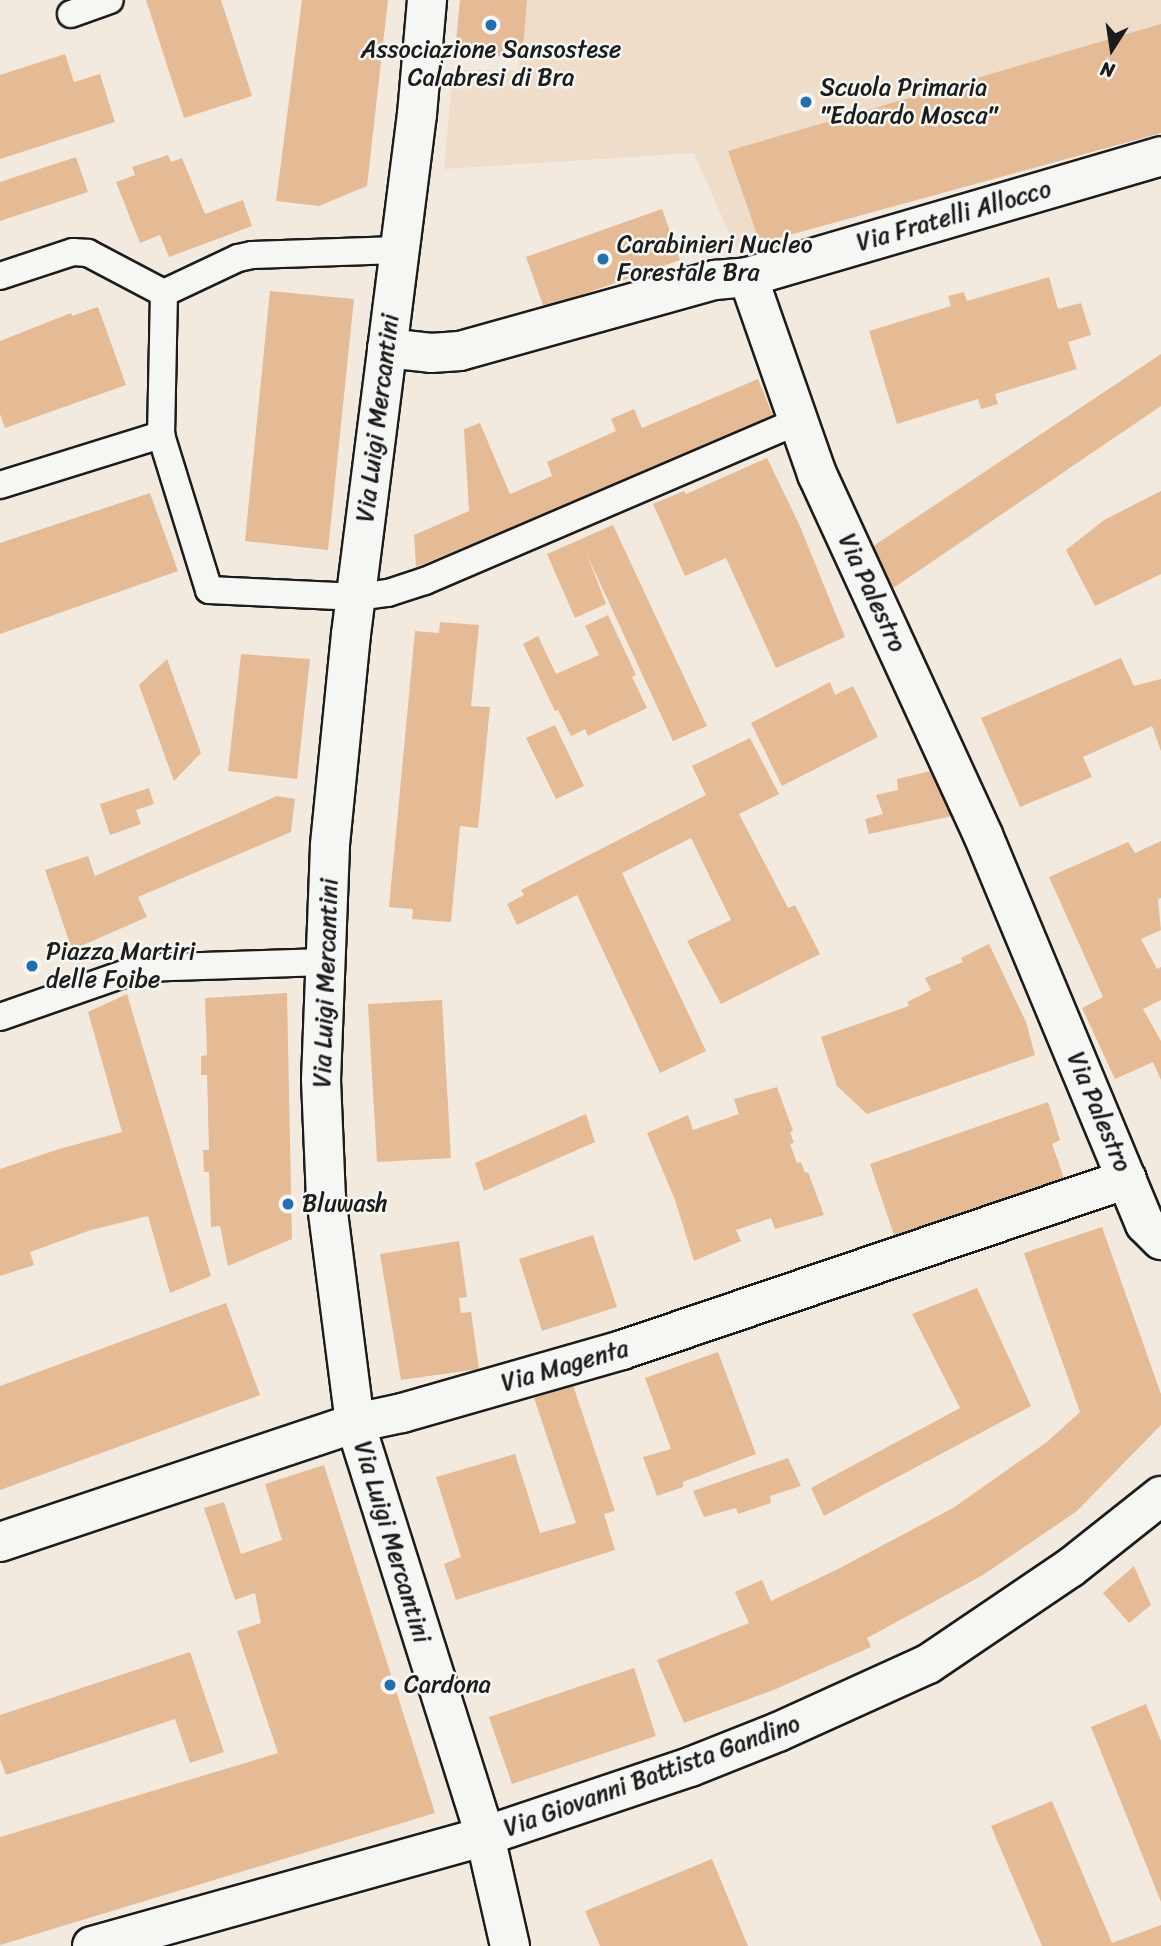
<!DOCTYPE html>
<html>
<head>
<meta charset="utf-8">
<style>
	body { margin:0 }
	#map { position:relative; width:1161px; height:1946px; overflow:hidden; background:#f3eadf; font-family:Sriracha,sans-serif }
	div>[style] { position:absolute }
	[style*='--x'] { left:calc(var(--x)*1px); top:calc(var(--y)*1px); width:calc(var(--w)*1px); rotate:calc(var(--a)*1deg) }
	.built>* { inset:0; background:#efdcc9 }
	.building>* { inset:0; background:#e5bb95 }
	.roads { filter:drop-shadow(2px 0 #1c1c1c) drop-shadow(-2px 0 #1c1c1c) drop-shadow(0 2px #1c1c1c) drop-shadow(0 -2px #1c1c1c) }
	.lane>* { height:26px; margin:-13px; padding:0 13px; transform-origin:13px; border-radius:13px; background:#f6f6f2 }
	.street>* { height:38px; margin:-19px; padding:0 19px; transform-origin:19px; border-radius:19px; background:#f6f6f2 }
	.dots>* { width:19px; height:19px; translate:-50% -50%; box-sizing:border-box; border:4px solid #f6f6f2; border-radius:50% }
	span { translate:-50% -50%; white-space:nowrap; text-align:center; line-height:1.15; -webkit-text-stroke:5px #f6f6f2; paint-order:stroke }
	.poi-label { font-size:24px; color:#1c1c1c }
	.left { translate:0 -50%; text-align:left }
	.street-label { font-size:24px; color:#1c1c1c }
	.north { position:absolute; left:1077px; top:14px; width:70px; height:70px; -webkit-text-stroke:5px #f6f6f2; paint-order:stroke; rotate:192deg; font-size:19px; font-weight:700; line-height:28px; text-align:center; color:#1c1c1c }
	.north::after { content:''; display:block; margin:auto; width:24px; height:32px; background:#1c1c1c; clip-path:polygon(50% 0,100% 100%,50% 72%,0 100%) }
</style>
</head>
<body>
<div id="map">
	<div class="built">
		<i style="clip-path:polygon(524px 0,1161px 0,1161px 133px,736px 249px,694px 153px,444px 169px,453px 70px,519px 70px)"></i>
	</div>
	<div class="building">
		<i style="clip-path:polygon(146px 0,221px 0,252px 96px,184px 118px)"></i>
		<i style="clip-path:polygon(302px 0,388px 0,367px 186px,319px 206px,276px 201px)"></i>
		<i style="clip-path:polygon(460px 0,527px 0,522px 59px,455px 51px)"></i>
		<i style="clip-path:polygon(1161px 24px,1161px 133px,760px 243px,728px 151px)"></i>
		<i style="clip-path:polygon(65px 54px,74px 82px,100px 74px,115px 122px,0 159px,0 75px)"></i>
		<i style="clip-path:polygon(168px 155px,171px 162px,182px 158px,205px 214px,243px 200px,252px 226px,169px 257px,160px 235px,140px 243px,116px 182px,135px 175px,132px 167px)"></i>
		<i style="clip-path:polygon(76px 157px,88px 192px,0 221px,0 182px)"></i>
		<i style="clip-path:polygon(662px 209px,680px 260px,544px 308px,526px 257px)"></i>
		<i style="clip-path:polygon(1049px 277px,1058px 309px,1081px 303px,1091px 335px,1068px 342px,1077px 369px,995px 394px,998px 404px,981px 409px,978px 399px,897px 424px,869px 331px,951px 306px,948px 296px,964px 292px,967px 301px)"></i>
		<i style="clip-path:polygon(270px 291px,354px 299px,328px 550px,245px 541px)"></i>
		<i style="clip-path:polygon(98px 307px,126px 385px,5px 428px,0 414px,0 341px,71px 313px,72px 316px)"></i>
		<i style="clip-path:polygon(1161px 354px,1161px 406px,889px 591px,869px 549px)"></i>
		<i style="clip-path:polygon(758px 379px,774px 418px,416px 567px,414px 535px,469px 511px,464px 429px,480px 423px,510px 494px,552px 476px,547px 462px,616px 431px,611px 419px,634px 409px,642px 428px)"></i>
		<i style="clip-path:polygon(767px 458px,799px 524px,845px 637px,776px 668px,726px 558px,685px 576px,653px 504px,684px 491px,686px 494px)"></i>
		<i style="clip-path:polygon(1161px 491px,1161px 574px,1095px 606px,1066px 550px,1104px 520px)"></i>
		<i style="clip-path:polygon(150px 493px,178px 571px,0 634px,0 543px)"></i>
		<i style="clip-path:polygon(613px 525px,707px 726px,673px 741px,587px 555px,606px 604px,575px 618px,547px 554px)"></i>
		<i style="clip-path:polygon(608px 615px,636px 675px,632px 677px,647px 708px,588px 736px,585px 729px,571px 736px,558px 710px,555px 711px,523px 644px,538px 636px,556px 674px,599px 655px,585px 626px)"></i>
		<i style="clip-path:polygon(440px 622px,479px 625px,471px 706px,490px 707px,478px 828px,460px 826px,451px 922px,412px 919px,413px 909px,389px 907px,415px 631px,439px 633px)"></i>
		<i style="clip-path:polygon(241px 654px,310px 659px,297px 779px,228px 771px)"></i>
		<i style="clip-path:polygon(1121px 658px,1134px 686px,1161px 679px,1161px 751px,1152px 726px,1083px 757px,1092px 777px,1020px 807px,981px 718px)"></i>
		<i style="clip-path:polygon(167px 659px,201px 753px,174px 781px,139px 685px)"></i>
		<i style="clip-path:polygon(830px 682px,835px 695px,853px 686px,878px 737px,782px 786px,751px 723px)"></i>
		<i style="clip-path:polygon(555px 725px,584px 786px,556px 799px,526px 738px)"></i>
		<i style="clip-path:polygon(750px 738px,779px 794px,739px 814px,788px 908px,795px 905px,820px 954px,721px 1004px,687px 941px,731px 920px,691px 838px,622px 873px,706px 1051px,660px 1073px,577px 895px,517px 925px,507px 904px,524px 895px,521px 890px,706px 795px,692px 766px)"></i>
		<i style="clip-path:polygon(935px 770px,957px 815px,869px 834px,865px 819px,883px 814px,876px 795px,898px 790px,897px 779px)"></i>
		<i style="clip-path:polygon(149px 788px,154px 804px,136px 810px,141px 824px,110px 835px,100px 804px)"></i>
		<i style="clip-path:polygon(277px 796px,295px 799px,291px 832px,138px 897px,147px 917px,72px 950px,45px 870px,88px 856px,95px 876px)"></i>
		<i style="clip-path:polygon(1161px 841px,1161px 898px,1158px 899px,1161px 930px,1141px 939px,1157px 969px,1161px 967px,1161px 1000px,1143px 1009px,1161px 1041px,1161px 1080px,1153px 1062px,1115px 1079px,1082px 1008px,1103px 997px,1049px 877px,1128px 842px,1135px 853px)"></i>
		<i style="clip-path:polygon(989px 944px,1026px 1022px,1035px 1055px,867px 1114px,837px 1086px,821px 1037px,909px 1006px,907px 1002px,931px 990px,925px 978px,963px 962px,961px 958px)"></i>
		<i style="clip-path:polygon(287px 993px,292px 1239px,228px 1266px,220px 1226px,211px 1227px,209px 1172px,204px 1172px,203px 1150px,209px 1150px,207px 1075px,201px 1075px,201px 1056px,207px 1055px,205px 998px)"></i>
		<i style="clip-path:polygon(127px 994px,211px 1276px,170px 1293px,148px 1216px,91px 1230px,30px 1252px,34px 1265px,0 1276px,0 1169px,59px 1149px,122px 1132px,88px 1012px)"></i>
		<i style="clip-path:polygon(442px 1000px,451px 1158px,377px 1162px,368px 1004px)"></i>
		<i style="clip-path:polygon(777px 1087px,793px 1131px,790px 1132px,794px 1143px,790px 1144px,797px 1163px,801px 1162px,805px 1173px,808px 1172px,824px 1215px,775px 1229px,771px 1218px,736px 1230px,741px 1241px,694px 1261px,675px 1200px,647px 1133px,688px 1115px,693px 1130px,739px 1114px,734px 1099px)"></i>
		<i style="clip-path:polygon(1048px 1102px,1060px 1140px,1052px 1144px,1065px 1181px,895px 1238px,870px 1164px)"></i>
		<i style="clip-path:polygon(586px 1114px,595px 1142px,484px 1191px,475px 1163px)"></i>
		<i style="clip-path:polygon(1102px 1227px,1161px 1394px,1161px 1425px,1077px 1511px,983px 1575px,867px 1638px,871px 1647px,776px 1689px,684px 1723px,657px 1660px,749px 1623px,735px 1592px,762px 1580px,771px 1601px,838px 1569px,953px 1508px,1047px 1442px,1080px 1412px,1024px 1253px)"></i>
		<i style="clip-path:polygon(593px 1235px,617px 1307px,542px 1331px,519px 1259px)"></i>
		<i style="clip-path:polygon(459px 1241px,467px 1297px,459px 1298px,461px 1313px,471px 1312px,479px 1369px,401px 1380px,380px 1254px)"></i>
		<i style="clip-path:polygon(977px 1288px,1031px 1406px,824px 1516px,811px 1488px,960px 1408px,912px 1314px)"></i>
		<i style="clip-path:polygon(226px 1303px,260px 1395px,0 1490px,0 1386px)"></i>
		<i style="clip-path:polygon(718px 1352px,756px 1454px,683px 1482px,683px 1487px,657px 1496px,643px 1457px,671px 1449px,645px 1378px)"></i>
		<i style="clip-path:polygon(573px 1385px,615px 1511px,604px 1514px,615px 1550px,456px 1600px,444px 1564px,461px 1557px,436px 1477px,515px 1454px,540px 1533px,576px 1523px,534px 1398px)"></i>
		<i style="clip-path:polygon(788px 1458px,801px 1486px,770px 1496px,771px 1503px,738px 1514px,736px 1508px,704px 1517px,693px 1491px)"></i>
		<i style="clip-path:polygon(324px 1465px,435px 1813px,0 1945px,0 1837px,278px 1753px,237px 1631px,261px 1623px,255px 1593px,235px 1600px,204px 1508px,224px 1502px,241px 1554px,282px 1540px,265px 1484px)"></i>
		<i style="clip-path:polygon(1134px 1566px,1151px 1605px,1129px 1623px,1103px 1593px)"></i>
		<i style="clip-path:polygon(190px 1652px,224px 1752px,190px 1763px,175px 1719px,6px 1775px,0 1759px,0 1715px)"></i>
		<i style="clip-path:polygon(634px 1668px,656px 1736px,512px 1784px,489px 1717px)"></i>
		<i style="clip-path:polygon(1146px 1704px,1161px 1741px,1161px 1902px,1091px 1727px)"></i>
		<i style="clip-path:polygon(1052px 1801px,1112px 1943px,1161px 1925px,1161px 1946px,1042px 1946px,991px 1826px)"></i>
		<i style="clip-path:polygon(712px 1859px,748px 1946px,600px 1946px,585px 1911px)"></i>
	</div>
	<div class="roads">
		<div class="lane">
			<i style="--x:71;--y:14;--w:41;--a:-19.7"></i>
			<i style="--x:398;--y:250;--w:146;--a:178"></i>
			<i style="--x:252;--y:255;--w:14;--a:168"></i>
			<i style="--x:238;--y:258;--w:82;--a:154.7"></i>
			<i style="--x:164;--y:293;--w:142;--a:91.2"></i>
			<i style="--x:161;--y:435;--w:162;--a:72.8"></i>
			<i style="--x:209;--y:590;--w:149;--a:2.7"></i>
			<i style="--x:358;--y:597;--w:30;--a:-8"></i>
			<i style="--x:388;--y:593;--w:39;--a:-18"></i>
			<i style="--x:425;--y:581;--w:406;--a:-23.2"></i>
			<i style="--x:0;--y:276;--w:77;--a:-18.2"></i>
			<i style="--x:73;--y:252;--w:15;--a:4"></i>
			<i style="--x:88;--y:253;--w:86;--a:27.8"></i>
			<i style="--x:0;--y:485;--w:169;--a:-17.3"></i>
			<i style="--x:0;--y:1017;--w:149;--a:-19.2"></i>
			<i style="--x:141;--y:968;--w:184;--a:-1.9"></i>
		</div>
		<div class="street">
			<i style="--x:427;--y:0;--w:114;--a:95"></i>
			<i style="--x:417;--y:114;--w:524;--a:97.23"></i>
			<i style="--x:351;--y:634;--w:213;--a:95.7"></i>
			<i style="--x:330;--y:846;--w:234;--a:92.2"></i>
			<i style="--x:321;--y:1080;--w:117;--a:87.6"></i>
			<i style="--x:326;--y:1197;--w:228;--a:82.7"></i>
			<i style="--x:355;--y:1423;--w:433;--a:72.5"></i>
			<i style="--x:485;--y:1836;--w:113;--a:77.2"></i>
			<i style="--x:748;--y:277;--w:430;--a:-16.3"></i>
			<i style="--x:387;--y:348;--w:44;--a:6.5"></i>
			<i style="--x:431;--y:353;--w:29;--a:-4"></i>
			<i style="--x:460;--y:351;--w:265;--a:-15.6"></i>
			<i style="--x:715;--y:280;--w:33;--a:-5"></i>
			<i style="--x:748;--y:277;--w:209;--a:70.7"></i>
			<i style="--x:817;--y:474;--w:397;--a:65.3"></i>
			<i style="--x:983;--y:835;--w:421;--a:67.4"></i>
			<i style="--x:1145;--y:1224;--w:23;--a:45"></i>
			<i style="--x:0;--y:1542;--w:374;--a:-18.5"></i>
			<i style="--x:355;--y:1423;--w:48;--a:-12"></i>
			<i style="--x:402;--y:1413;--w:229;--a:-16"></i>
			<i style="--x:622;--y:1350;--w:533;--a:-18.71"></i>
			<i style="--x:92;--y:1946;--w:408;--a:-15.6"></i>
			<i style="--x:485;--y:1836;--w:216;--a:-18.6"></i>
			<i style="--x:690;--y:1767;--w:95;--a:-21.7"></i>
			<i style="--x:778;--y:1732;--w:165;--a:-24.4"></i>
			<i style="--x:928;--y:1664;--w:171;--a:-34.1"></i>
			<i style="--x:1070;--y:1568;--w:116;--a:-38.4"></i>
		</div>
	</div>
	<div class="dots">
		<i style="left:491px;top:25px;background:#1f6fb2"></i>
		<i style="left:806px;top:102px;background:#1f6fb2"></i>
		<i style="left:603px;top:259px;background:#1f6fb2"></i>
		<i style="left:32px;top:966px;background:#1f6fb2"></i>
		<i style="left:288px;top:1204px;background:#1f6fb2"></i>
		<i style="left:390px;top:1685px;background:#1f6fb2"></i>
	</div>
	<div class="poi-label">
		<span style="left:491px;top:64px">Associazione Sansostese<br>Calabresi di Bra</span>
		<span class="left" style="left:820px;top:102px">Scuola Primaria<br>"Edoardo Mosca"</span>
		<span class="left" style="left:617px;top:259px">Carabinieri Nucleo<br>Forestale Bra</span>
		<span class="left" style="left:46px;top:966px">Piazza Martiri<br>delle Foibe</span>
		<span class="left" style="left:302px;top:1204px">Bluwash</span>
		<span class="left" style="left:404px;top:1685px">Cardona</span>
	</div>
	<div class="street-label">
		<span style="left:954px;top:216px;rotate:-16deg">Via Fratelli Allocco</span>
		<span style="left:378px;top:418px;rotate:-83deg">Via Luigi Mercantini</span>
		<span style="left:872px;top:593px;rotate:65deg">Via Palestro</span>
		<span style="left:326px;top:983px;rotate:-88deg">Via Luigi Mercantini</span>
		<span style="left:1099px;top:1112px;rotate:67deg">Via Palestro</span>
		<span style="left:565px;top:1366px;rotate:-16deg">Via Magenta</span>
		<span style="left:392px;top:1542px;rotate:73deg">Via Luigi Mercantini</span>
		<span style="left:652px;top:1776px;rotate:-20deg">Via Giovanni Battista Gandino</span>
	</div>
	<div class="north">N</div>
</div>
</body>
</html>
